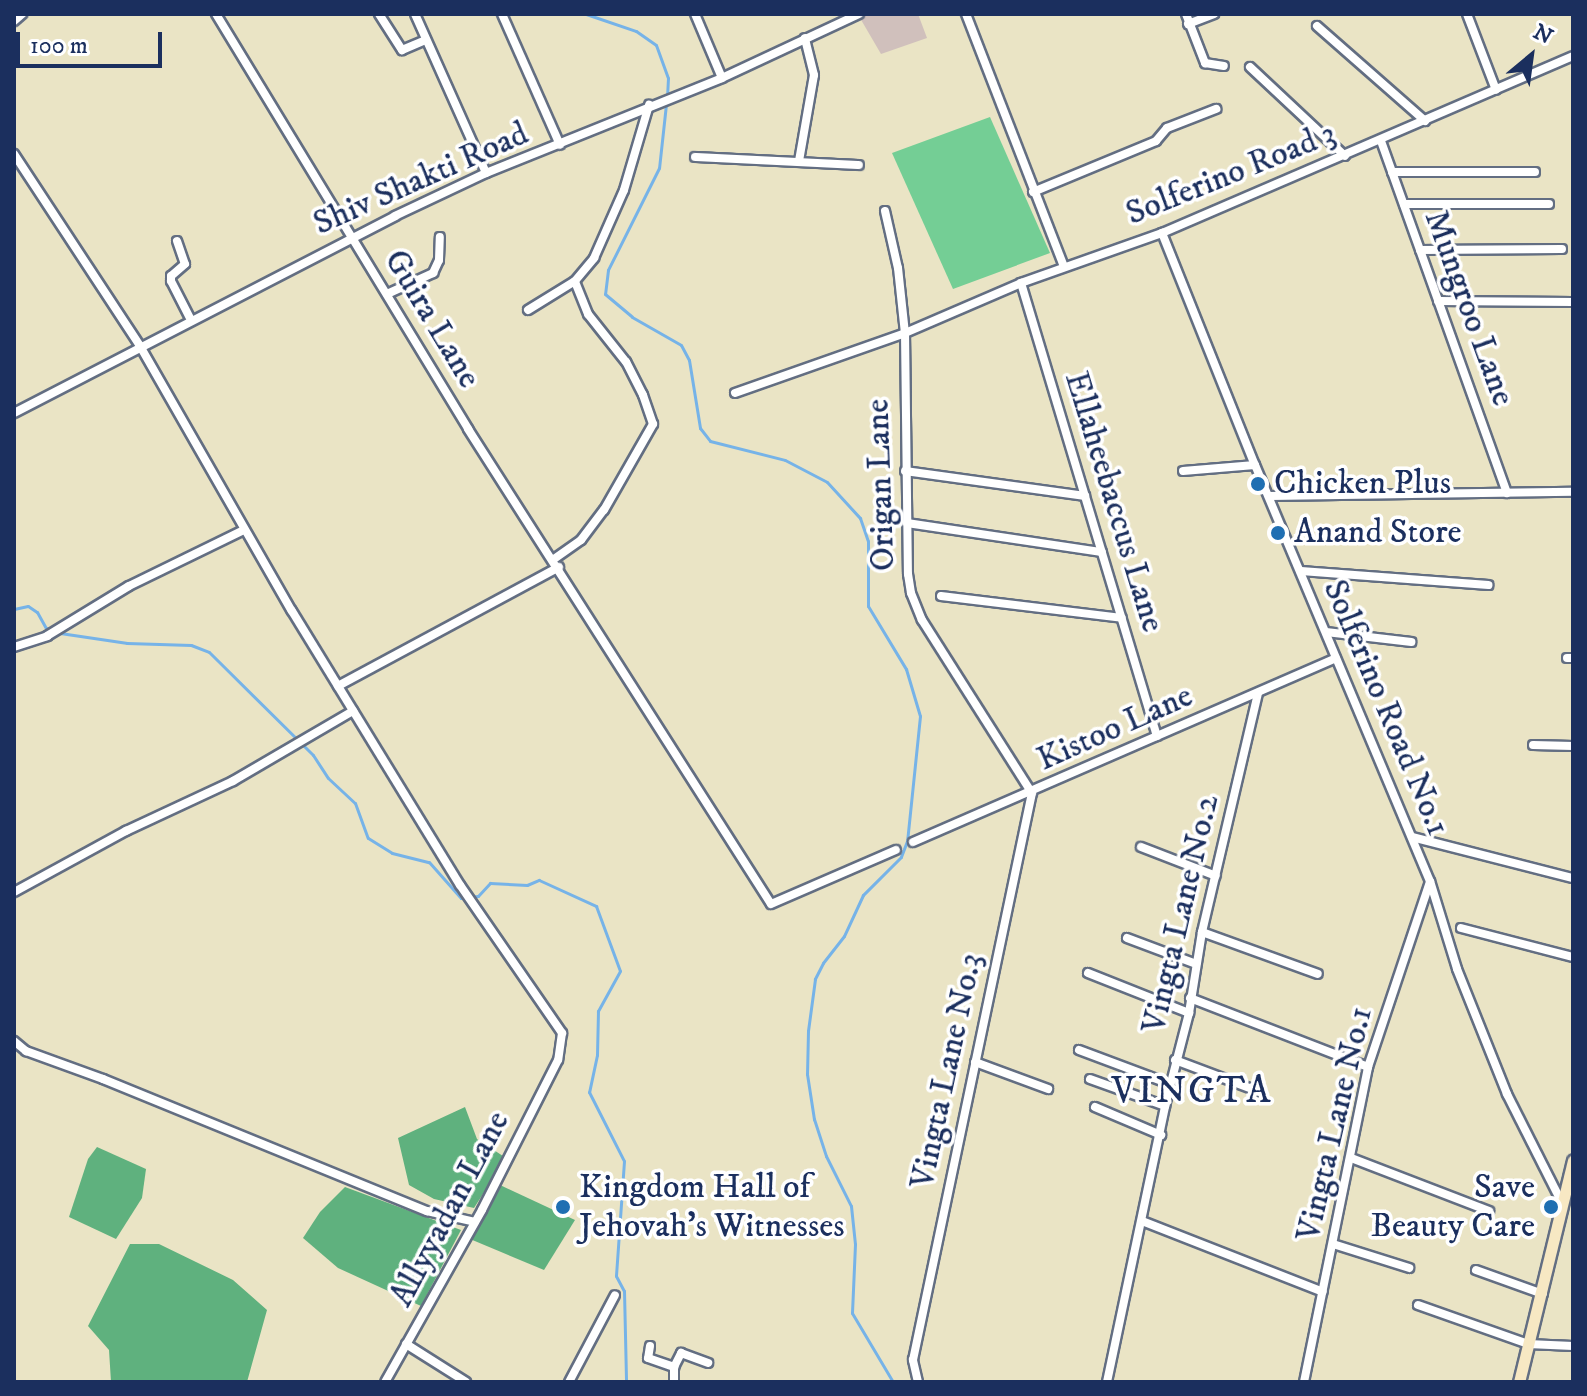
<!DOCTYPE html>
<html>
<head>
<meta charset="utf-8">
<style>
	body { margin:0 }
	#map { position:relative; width:1587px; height:1396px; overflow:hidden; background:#eae4c5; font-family:"IM FELL DW Pica",serif }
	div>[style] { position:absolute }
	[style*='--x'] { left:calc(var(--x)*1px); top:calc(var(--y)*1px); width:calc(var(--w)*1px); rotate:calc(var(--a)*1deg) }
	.industrial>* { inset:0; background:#d0c0bc }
	.green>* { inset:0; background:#74ce95 }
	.forest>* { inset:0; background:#5fb17e }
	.stream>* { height:3px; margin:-1.5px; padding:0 1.5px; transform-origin:1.5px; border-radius:1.5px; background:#76b3e8 }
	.roads { filter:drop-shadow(2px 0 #636e82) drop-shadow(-2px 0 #636e82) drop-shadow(0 2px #636e82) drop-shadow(0 -2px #636e82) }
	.street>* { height:8px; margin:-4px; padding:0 4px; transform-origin:4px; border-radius:4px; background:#fff }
	.secondary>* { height:11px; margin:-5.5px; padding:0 5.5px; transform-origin:5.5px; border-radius:5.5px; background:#f7e8c3 }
	.dots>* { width:22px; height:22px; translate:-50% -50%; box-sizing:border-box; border:4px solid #fff; border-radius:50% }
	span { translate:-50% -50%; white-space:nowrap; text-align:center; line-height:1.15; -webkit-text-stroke:7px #fff; paint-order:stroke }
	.street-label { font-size:34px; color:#1b2f5e }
	.poi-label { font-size:34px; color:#1b2f5e }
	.left { translate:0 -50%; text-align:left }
	.right { translate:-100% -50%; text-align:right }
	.quarter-label { font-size:38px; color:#1b2f5e; letter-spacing:2px }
	.frame { position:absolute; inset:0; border:16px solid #1b2f5e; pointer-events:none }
	.north { position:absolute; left:1491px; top:16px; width:80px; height:80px; -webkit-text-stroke:6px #fff; paint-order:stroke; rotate:29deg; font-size:22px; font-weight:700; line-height:32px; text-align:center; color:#1b2f5e }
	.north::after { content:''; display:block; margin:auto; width:28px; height:36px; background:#1b2f5e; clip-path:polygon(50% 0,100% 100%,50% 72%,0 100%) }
	.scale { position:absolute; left:16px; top:32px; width:146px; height:36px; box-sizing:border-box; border:4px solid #1b2f5e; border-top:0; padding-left:10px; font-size:24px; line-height:28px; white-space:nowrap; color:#1b2f5e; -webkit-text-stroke:6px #fff; paint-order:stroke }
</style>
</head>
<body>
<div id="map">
	<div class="industrial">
		<i style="clip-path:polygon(868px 14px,918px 14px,927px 38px,881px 54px,860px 18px)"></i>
	</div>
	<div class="green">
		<i style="clip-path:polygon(990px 117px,1050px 253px,953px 289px,892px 153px)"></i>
	</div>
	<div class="forest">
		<i style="clip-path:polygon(465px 1107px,477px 1139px,506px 1158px,474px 1208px,434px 1199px,409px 1185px,398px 1138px)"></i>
		<i style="clip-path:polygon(97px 1147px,146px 1169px,142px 1198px,116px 1239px,69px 1217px,88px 1159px)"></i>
		<i style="clip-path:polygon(500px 1185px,575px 1220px,544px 1270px,470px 1239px)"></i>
		<i style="clip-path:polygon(345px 1187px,461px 1230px,421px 1306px,338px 1268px,303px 1238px,320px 1212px)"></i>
		<i style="clip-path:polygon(130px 1244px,159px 1244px,233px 1280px,267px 1310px,247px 1382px,111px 1382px,109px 1350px,88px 1326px)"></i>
	</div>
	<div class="stream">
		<i style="--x:586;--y:14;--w:53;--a:18.8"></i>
		<i style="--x:636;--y:31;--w:24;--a:35"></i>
		<i style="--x:656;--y:45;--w:35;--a:70"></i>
		<i style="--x:668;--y:78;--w:19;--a:93"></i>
		<i style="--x:666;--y:104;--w:64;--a:96.2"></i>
		<i style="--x:659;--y:168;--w:114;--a:116.6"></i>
		<i style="--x:608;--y:270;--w:24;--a:97"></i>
		<i style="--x:605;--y:294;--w:35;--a:40"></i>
		<i style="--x:632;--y:317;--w:56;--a:29.7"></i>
		<i style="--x:681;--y:345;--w:17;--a:62"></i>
		<i style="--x:689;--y:360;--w:69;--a:80.8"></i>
		<i style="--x:700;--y:428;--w:16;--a:52"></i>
		<i style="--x:710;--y:441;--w:77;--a:14.2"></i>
		<i style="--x:785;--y:460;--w:47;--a:27.6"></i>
		<i style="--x:827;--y:482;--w:49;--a:47.5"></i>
		<i style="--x:860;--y:518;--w:24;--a:71"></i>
		<i style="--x:868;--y:541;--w:65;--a:90"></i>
		<i style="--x:868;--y:606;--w:74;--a:58.9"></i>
		<i style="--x:906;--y:669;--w:49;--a:73.4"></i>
		<i style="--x:920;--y:716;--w:126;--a:95.9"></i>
		<i style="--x:907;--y:841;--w:17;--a:111"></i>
		<i style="--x:901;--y:857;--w:54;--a:135"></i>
		<i style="--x:863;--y:895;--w:45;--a:114.9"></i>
		<i style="--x:844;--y:936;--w:34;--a:128"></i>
		<i style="--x:823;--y:963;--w:18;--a:117"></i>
		<i style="--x:815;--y:979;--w:52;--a:97.7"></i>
		<i style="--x:808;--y:1031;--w:43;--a:91.3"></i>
		<i style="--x:807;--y:1074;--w:46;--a:81.2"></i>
		<i style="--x:814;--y:1119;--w:39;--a:72"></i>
		<i style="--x:826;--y:1156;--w:56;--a:63.4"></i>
		<i style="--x:851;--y:1206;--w:38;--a:84"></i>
		<i style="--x:855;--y:1244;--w:69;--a:92.5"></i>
		<i style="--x:852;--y:1313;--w:80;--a:59.3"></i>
		<i style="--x:14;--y:609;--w:14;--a:-12"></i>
		<i style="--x:28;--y:606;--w:11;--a:34"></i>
		<i style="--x:37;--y:612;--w:18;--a:61"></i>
		<i style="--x:46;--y:628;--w:15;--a:20"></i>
		<i style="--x:60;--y:633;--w:68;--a:8.5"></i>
		<i style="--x:127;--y:643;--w:64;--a:1.8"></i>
		<i style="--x:191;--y:645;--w:19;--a:21"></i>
		<i style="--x:209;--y:652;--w:146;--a:44.7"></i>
		<i style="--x:313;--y:755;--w:27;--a:57"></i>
		<i style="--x:328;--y:778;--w:37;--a:43"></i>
		<i style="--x:355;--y:803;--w:37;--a:70"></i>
		<i style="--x:368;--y:838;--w:28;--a:32"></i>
		<i style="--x:392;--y:853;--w:38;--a:14"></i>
		<i style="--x:429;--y:862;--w:48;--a:48.4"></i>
		<i style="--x:461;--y:898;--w:17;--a:-7"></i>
		<i style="--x:478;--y:896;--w:18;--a:-47"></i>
		<i style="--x:490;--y:883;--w:37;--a:3"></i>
		<i style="--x:527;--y:885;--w:13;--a:-23"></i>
		<i style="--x:539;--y:880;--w:63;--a:24.5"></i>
		<i style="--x:596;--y:906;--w:69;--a:69.7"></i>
		<i style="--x:620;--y:971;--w:46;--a:118.8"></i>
		<i style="--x:598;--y:1011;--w:44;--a:91.3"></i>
		<i style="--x:597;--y:1055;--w:38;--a:102"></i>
		<i style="--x:589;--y:1092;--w:77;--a:63.1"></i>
		<i style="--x:624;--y:1161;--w:115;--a:94"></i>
		<i style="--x:616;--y:1276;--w:17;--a:62"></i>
		<i style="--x:624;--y:1291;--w:91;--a:88.7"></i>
	</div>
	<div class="roads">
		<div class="street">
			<i style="--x:216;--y:14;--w:486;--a:58.7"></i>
			<i style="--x:468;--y:429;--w:563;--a:57.47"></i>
			<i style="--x:771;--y:904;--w:136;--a:-23.4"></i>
			<i style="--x:379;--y:14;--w:43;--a:57.4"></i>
			<i style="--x:402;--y:50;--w:26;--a:-23"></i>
			<i style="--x:415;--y:14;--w:174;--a:65.9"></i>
			<i style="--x:502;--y:14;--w:143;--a:66.1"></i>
			<i style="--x:695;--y:14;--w:69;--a:67.1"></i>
			<i style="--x:966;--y:14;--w:271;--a:68.8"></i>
			<i style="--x:1186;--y:14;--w:53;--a:68.8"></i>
			<i style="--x:1205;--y:63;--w:19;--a:9"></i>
			<i style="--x:1467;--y:14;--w:81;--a:69.1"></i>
			<i style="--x:14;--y:21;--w:11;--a:-41"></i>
			<i style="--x:1188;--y:24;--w:28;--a:-21"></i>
			<i style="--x:1317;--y:26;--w:144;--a:41.3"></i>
			<i style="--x:1250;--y:67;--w:130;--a:43.1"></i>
			<i style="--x:1381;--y:141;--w:374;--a:70.3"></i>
			<i style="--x:14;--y:154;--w:230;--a:56.7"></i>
			<i style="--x:140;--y:346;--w:305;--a:60.2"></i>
			<i style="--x:292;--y:611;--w:321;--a:58.5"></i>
			<i style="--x:460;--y:885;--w:180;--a:55.4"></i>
			<i style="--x:562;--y:1033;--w:27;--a:98"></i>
			<i style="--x:558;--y:1060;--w:168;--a:116.9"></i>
			<i style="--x:482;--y:1210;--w:197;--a:119.4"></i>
			<i style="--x:695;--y:157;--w:164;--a:2.8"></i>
			<i style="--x:799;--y:161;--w:87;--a:-80.1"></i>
			<i style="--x:814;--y:75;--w:38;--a:-104"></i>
			<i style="--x:1392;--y:172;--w:143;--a:0"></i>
			<i style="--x:1033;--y:192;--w:133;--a:-22.5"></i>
			<i style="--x:1156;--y:141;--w:17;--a:-50"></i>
			<i style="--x:1167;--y:128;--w:53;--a:-21.2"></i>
			<i style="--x:1404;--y:204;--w:145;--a:0"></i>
			<i style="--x:885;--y:211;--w:58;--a:77.2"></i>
			<i style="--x:898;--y:268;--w:65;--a:83.9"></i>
			<i style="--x:905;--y:333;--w:241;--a:89.3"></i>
			<i style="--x:908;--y:574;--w:19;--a:81"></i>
			<i style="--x:911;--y:593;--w:29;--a:68"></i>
			<i style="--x:922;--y:620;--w:205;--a:57.6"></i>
			<i style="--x:1162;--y:233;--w:250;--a:68.2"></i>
			<i style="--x:1255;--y:465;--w:451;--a:67.2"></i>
			<i style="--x:1430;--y:881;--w:92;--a:72.9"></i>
			<i style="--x:1457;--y:969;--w:135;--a:68.2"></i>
			<i style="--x:1507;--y:1094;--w:122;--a:63.2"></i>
			<i style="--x:177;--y:241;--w:24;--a:71"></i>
			<i style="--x:185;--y:264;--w:18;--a:139"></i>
			<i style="--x:171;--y:276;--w:5;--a:90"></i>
			<i style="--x:171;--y:281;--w:44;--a:62.9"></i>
			<i style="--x:1420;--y:250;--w:142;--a:-0.4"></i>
			<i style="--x:1021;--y:283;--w:473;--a:73.3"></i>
			<i style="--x:387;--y:294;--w:51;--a:-24.5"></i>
			<i style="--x:433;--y:273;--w:14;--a:-65"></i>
			<i style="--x:439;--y:260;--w:23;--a:-88"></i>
			<i style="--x:1438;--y:301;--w:135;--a:0.4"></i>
			<i style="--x:528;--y:310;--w:55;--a:-31.7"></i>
			<i style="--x:575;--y:281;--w:30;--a:-50"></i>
			<i style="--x:594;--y:258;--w:74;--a:-66.2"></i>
			<i style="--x:624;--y:190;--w:89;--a:-73.6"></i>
			<i style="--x:735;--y:393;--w:180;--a:-19.4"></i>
			<i style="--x:905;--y:333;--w:126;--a:-23.3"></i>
			<i style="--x:1021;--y:283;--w:150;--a:-19.5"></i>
			<i style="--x:1162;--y:233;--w:447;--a:-23.3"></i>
			<i style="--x:14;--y:413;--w:429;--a:-27.3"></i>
			<i style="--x:395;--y:216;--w:101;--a:-25.3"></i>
			<i style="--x:486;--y:173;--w:254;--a:-21.9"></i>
			<i style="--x:722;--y:78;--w:151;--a:-25"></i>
			<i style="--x:905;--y:471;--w:182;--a:7.9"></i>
			<i style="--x:1183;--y:471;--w:72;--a:-4.8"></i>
			<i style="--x:1270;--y:496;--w:303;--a:-0.8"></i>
			<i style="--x:907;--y:523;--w:197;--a:8.5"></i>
			<i style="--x:554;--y:559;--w:33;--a:-35"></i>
			<i style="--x:581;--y:540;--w:38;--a:-53"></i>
			<i style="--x:604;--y:510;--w:99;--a:-60.3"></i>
			<i style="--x:653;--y:424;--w:31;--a:-109"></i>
			<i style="--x:643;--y:395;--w:37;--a:-117"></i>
			<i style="--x:626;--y:362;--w:61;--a:-128.4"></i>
			<i style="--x:588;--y:314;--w:35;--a:-112"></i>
			<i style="--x:1301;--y:571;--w:188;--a:4.3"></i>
			<i style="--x:941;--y:596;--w:182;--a:6.9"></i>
			<i style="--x:1326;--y:632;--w:86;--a:6.7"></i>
			<i style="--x:14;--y:647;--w:35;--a:-18"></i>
			<i style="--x:47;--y:636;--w:96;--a:-31.4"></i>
			<i style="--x:129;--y:586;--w:128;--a:-26"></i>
			<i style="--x:1567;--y:658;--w:6;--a:0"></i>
			<i style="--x:338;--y:686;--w:251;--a:-28.3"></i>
			<i style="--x:1533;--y:745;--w:40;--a:1.4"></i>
			<i style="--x:1412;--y:837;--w:166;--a:14.3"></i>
			<i style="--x:913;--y:842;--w:461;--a:-23.5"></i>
			<i style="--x:1141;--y:847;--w:80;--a:21.1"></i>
			<i style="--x:14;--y:892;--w:128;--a:-28.6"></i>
			<i style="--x:126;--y:831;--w:118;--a:-25"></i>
			<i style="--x:233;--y:781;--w:139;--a:-30.3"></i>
			<i style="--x:1461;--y:928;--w:116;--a:14.5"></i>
			<i style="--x:1202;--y:932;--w:123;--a:19.9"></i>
			<i style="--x:1127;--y:938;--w:74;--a:20.6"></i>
			<i style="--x:1088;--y:973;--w:109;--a:21.6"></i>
			<i style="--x:1190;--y:998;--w:191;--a:21.2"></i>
			<i style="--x:14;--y:1041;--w:16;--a:40"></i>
			<i style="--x:26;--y:1051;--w:82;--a:20"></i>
			<i style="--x:103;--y:1079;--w:350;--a:22.2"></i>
			<i style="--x:427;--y:1211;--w:49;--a:12.9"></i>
			<i style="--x:1079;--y:1050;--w:97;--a:20.5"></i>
			<i style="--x:1175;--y:1060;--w:91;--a:20.6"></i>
			<i style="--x:975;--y:1062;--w:78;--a:20.3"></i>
			<i style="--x:1090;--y:1079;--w:80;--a:19.8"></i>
			<i style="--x:1095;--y:1107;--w:72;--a:23"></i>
			<i style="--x:1351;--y:1158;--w:148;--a:21"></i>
			<i style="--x:1142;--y:1221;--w:194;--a:21.4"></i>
			<i style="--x:1333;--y:1244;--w:80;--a:17.5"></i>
			<i style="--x:1476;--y:1270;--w:71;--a:19.7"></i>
			<i style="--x:1418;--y:1305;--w:117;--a:19.5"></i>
			<i style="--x:1528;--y:1344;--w:45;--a:2.5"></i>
			<i style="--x:406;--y:1344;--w:71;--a:32.3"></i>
			<i style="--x:650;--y:1346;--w:12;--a:99"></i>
			<i style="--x:648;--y:1358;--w:28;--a:19"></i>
			<i style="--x:674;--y:1367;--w:15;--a:90"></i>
			<i style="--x:674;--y:1367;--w:16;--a:-63"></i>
			<i style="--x:681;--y:1353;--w:29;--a:20"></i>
			<i style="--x:569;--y:1382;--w:98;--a:-62.1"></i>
			<i style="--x:918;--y:1382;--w:23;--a:-103"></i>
			<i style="--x:913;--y:1360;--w:579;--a:-78.15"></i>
			<i style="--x:1107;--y:1382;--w:282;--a:-78.1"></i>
			<i style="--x:1165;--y:1106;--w:96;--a:-75.5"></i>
			<i style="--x:1189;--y:1013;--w:82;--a:-80.9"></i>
			<i style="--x:1202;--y:932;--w:245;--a:-76.8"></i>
			<i style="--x:1304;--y:1382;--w:321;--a:-78.5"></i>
			<i style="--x:1368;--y:1067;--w:195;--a:-71.5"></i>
		</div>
		<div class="secondary">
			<i style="--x:1519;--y:1382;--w:228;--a:-76.3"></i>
		</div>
	</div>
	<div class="dots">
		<i style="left:1258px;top:484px;background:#1f6fb2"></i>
		<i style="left:1278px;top:533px;background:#1f6fb2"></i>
		<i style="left:563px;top:1207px;background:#1f6fb2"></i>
		<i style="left:1551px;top:1207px;background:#1f6fb2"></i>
	</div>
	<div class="street-label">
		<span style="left:1231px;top:174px;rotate:-22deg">Solferino Road 3</span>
		<span style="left:421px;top:179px;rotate:-24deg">Shiv Shakti Road</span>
		<span style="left:1469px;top:308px;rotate:70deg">Mungroo Lane</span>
		<span style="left:432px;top:319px;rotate:59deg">Guira Lane</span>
		<span style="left:881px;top:485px;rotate:-92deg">Origan Lane</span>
		<span style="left:1114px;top:502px;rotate:73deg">Ellaheebaccus Lane</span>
		<span style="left:1386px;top:708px;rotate:67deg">Solferino Road No.1</span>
		<span style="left:1115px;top:728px;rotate:-24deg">Kistoo Lane</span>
		<span style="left:1181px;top:914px;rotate:-77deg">Vingta Lane No.2</span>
		<span style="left:947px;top:1071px;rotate:-78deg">Vingta Lane No.3</span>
		<span style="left:1335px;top:1124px;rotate:-77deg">Vingta Lane No.1</span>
		<span style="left:450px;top:1209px;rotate:-62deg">Allyyadan Lane</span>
	</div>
	<div class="poi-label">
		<span class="left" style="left:1274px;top:484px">Chicken Plus</span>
		<span class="left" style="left:1294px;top:533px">Anand Store</span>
		<span class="left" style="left:579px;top:1207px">Kingdom Hall of<br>Jehovah's Witnesses</span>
		<span class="right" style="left:1535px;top:1207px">Save<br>Beauty Care</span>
	</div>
	<div class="quarter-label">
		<span style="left:1192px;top:1092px">VINGTA</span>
	</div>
	<div class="frame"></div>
	<div class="north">N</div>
	<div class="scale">100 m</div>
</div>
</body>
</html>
